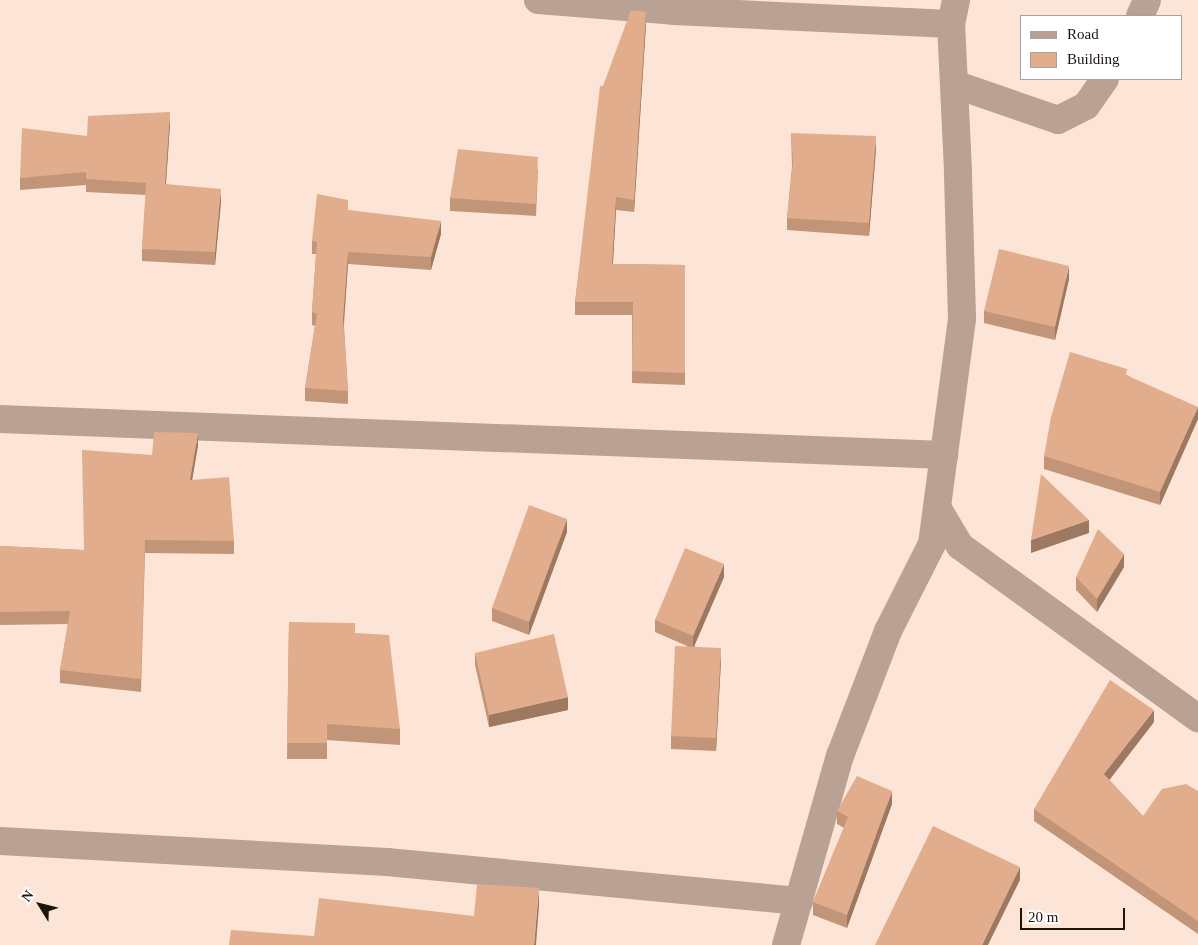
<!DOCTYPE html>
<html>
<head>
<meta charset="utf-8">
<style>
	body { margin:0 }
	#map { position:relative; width:1198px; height:945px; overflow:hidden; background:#fce5d7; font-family:Georgia,serif }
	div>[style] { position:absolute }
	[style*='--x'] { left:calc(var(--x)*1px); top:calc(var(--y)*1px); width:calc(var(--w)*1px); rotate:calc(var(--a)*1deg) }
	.minor>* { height:28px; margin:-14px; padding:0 14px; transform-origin:14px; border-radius:14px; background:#b9a193 }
	.wall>* { inset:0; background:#c29578 }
	.shaded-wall>* { inset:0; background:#9e7962 }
	.building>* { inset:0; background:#e2ad8c }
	span { translate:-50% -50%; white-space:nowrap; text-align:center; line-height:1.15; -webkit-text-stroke:5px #fff; paint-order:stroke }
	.legend { position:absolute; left:1020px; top:15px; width:162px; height:65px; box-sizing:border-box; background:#fff; border:1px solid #a5a19f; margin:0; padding:6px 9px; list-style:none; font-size:15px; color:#1e140e }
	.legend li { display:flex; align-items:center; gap:10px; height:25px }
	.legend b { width:25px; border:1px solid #a5a19f }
	.north { position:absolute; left:15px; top:880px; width:50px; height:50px; -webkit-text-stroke:4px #fff; paint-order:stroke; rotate:306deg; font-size:14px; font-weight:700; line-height:20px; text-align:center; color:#1e140e }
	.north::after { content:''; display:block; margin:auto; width:18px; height:22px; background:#1e140e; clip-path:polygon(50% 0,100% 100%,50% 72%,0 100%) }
	.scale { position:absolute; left:1020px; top:908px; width:105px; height:22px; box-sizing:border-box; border:2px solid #1e140e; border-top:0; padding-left:6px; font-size:15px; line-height:18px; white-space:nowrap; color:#1e140e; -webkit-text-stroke:4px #fff; paint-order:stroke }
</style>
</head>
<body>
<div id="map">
	<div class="minor">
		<i style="--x:538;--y:0;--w:136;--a:4.6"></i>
		<i style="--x:674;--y:11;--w:277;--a:2.7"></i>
		<i style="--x:1140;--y:16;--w:17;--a:-66"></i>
		<i style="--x:954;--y:84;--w:110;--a:19.1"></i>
		<i style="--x:1058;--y:120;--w:31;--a:-27"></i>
		<i style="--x:1086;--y:106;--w:33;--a:-55"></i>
		<i style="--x:0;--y:419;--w:945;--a:2.18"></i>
		<i style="--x:938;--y:509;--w:43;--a:59.3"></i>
		<i style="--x:960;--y:546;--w:294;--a:35.9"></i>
		<i style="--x:0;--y:841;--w:388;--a:3.1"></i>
		<i style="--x:387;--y:862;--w:414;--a:5.4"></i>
		<i style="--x:786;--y:945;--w:197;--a:-74.1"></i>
		<i style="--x:840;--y:756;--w:134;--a:-69"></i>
		<i style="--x:888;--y:631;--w:97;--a:-63.2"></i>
		<i style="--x:932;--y:544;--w:228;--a:-82.4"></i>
		<i style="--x:962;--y:318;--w:147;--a:-91.6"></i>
		<i style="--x:958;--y:171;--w:147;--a:-92.7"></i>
		<i style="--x:951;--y:24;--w:25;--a:-78"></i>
	</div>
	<div class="wall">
		<i style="clip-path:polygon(646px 24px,634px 212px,616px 210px,613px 264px,685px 265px,685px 385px,632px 383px,632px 315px,575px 315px,575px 302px,603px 86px)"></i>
		<i style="clip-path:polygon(170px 124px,166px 184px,221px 202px,215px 265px,142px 261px,142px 249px,146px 195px,86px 192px,86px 185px,20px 190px,20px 178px,87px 136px)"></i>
		<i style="clip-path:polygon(791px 133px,876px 149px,869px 236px,787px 230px,787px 218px,792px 167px)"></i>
		<i style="clip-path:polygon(538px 169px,536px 216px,450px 211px,450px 198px)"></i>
		<i style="clip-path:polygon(348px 210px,441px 234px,431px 270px,348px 264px,344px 326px,348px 391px,348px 404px,305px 401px,305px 388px,315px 326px,312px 325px,312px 312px,316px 254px,312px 254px,312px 241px)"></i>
		<i style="clip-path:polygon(1069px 279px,1055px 340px,984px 323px,984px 311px)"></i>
		<i style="clip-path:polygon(1127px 375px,1198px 419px,1160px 505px,1044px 469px,1044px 456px)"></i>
		<i style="clip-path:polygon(198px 445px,192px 480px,234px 541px,234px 554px,145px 553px,141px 692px,60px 683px,60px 670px,68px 624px,0 625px,0 546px,84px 550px,152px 455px)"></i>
		<i style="clip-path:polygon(567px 532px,529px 635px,492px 621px,492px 608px)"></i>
		<i style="clip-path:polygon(1124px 567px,1097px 612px,1076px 590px,1076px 577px)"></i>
		<i style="clip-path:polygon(724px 577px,694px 646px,721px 660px,716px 751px,671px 749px,671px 736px,687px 646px,655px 632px,655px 620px)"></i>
		<i style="clip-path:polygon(289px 622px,355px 633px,400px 729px,400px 745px,327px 740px,327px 759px,287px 759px)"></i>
		<i style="clip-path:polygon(475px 653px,568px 710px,489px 727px,475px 665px)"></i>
		<i style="clip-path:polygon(1154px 722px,1109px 780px,1143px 816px,1198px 791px,1198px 934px,1034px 821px,1034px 809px)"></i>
		<i style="clip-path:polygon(892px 804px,847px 928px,813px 915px,813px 902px,844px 828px,837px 824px,837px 811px)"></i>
	</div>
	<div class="shaded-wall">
		<i style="clip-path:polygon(646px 12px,646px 24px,634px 212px,634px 200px)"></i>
		<i style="clip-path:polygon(170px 112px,170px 124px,165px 196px,165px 184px)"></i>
		<i style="clip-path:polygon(876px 136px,876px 149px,869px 236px,869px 223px)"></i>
		<i style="clip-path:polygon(221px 189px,221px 202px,215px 265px,215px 252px)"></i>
		<i style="clip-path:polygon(616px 197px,616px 210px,612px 277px,612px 264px)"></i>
		<i style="clip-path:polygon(441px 221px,441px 234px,431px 270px,431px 257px)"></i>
		<i style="clip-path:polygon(348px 252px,348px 264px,343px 332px,343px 319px)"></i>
		<i style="clip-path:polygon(1069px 266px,1069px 279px,1055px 340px,1055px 327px)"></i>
		<i style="clip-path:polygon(1198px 407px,1198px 419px,1160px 505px,1160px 492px)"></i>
		<i style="clip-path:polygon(198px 433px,198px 445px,190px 493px,190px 480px)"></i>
		<i style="clip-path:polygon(567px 519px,567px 532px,529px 635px,529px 622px)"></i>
		<i style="clip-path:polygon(1089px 520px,1089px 533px,1031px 553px,1031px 540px)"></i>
		<i style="clip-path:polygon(1124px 554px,1124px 567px,1097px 612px,1097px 599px)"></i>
		<i style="clip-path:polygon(724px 564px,724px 577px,693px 649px,693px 636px)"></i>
		<i style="clip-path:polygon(721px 648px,721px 660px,716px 751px,716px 738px)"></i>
		<i style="clip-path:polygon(568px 697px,568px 710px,489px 727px,489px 715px)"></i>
		<i style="clip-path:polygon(1154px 710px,1154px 722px,1104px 787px,1104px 774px)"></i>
		<i style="clip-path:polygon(892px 791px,892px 804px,847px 928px,847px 915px)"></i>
		<i style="clip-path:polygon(1020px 867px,1020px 880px,988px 945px,982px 945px)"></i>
		<i style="clip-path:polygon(539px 888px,539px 906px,536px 945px,534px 945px)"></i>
	</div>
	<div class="building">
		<i style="clip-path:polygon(631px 10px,646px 12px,634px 200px,616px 197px,612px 264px,685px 265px,685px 373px,632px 371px,633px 302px,575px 302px,600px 86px,603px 86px)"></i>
		<i style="clip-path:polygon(170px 112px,165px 184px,221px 189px,215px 252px,142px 249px,146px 183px,86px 179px,86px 172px,20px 178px,22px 128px,87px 136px,88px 116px)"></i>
		<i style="clip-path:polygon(791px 133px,876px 136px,869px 223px,787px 218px,793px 162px)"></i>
		<i style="clip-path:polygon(458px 149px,538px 157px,536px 204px,450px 198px)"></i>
		<i style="clip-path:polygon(317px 194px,348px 200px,348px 210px,441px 221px,431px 257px,348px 252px,343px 319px,348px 391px,305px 388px,317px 314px,312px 312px,317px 242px,312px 241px)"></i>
		<i style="clip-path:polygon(999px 249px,1069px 266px,1055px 327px,984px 311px)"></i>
		<i style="clip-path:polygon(1070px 352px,1127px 369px,1126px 375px,1198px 407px,1160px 492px,1044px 456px,1051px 417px)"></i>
		<i style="clip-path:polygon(154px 432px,198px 433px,190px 480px,229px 477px,234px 541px,145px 540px,141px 679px,60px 670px,70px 611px,0 612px,0 546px,84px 550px,82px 450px,152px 455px)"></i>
		<i style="clip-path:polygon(1041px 474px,1089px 520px,1031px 540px)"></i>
		<i style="clip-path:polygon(529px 505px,567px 519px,529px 622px,492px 608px)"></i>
		<i style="clip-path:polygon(1098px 529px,1124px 554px,1097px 599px,1076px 577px)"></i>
		<i style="clip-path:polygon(685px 548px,724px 564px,693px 636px,655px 620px)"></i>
		<i style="clip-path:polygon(289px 622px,355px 623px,355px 633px,389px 635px,400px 729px,327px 724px,327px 743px,287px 743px)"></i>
		<i style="clip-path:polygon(554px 634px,568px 697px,489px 715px,475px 653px)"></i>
		<i style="clip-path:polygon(675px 646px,721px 648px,716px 738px,671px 736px)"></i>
		<i style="clip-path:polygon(1110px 680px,1154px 710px,1104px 774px,1143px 816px,1162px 789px,1186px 784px,1198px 791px,1198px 921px,1034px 809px)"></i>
		<i style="clip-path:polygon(857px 776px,892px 791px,847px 915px,813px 902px,848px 817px,837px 811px)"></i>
		<i style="clip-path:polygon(933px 826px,1020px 867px,982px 945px,875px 945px)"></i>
		<i style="clip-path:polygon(477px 884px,539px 888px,534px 945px,229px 945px,231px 930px,314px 936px,319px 898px,474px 916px)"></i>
	</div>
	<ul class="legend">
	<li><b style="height:6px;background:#b9a193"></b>Road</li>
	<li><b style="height:14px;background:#e2ad8c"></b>Building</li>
	</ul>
	<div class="north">N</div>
	<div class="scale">20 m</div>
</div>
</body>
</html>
